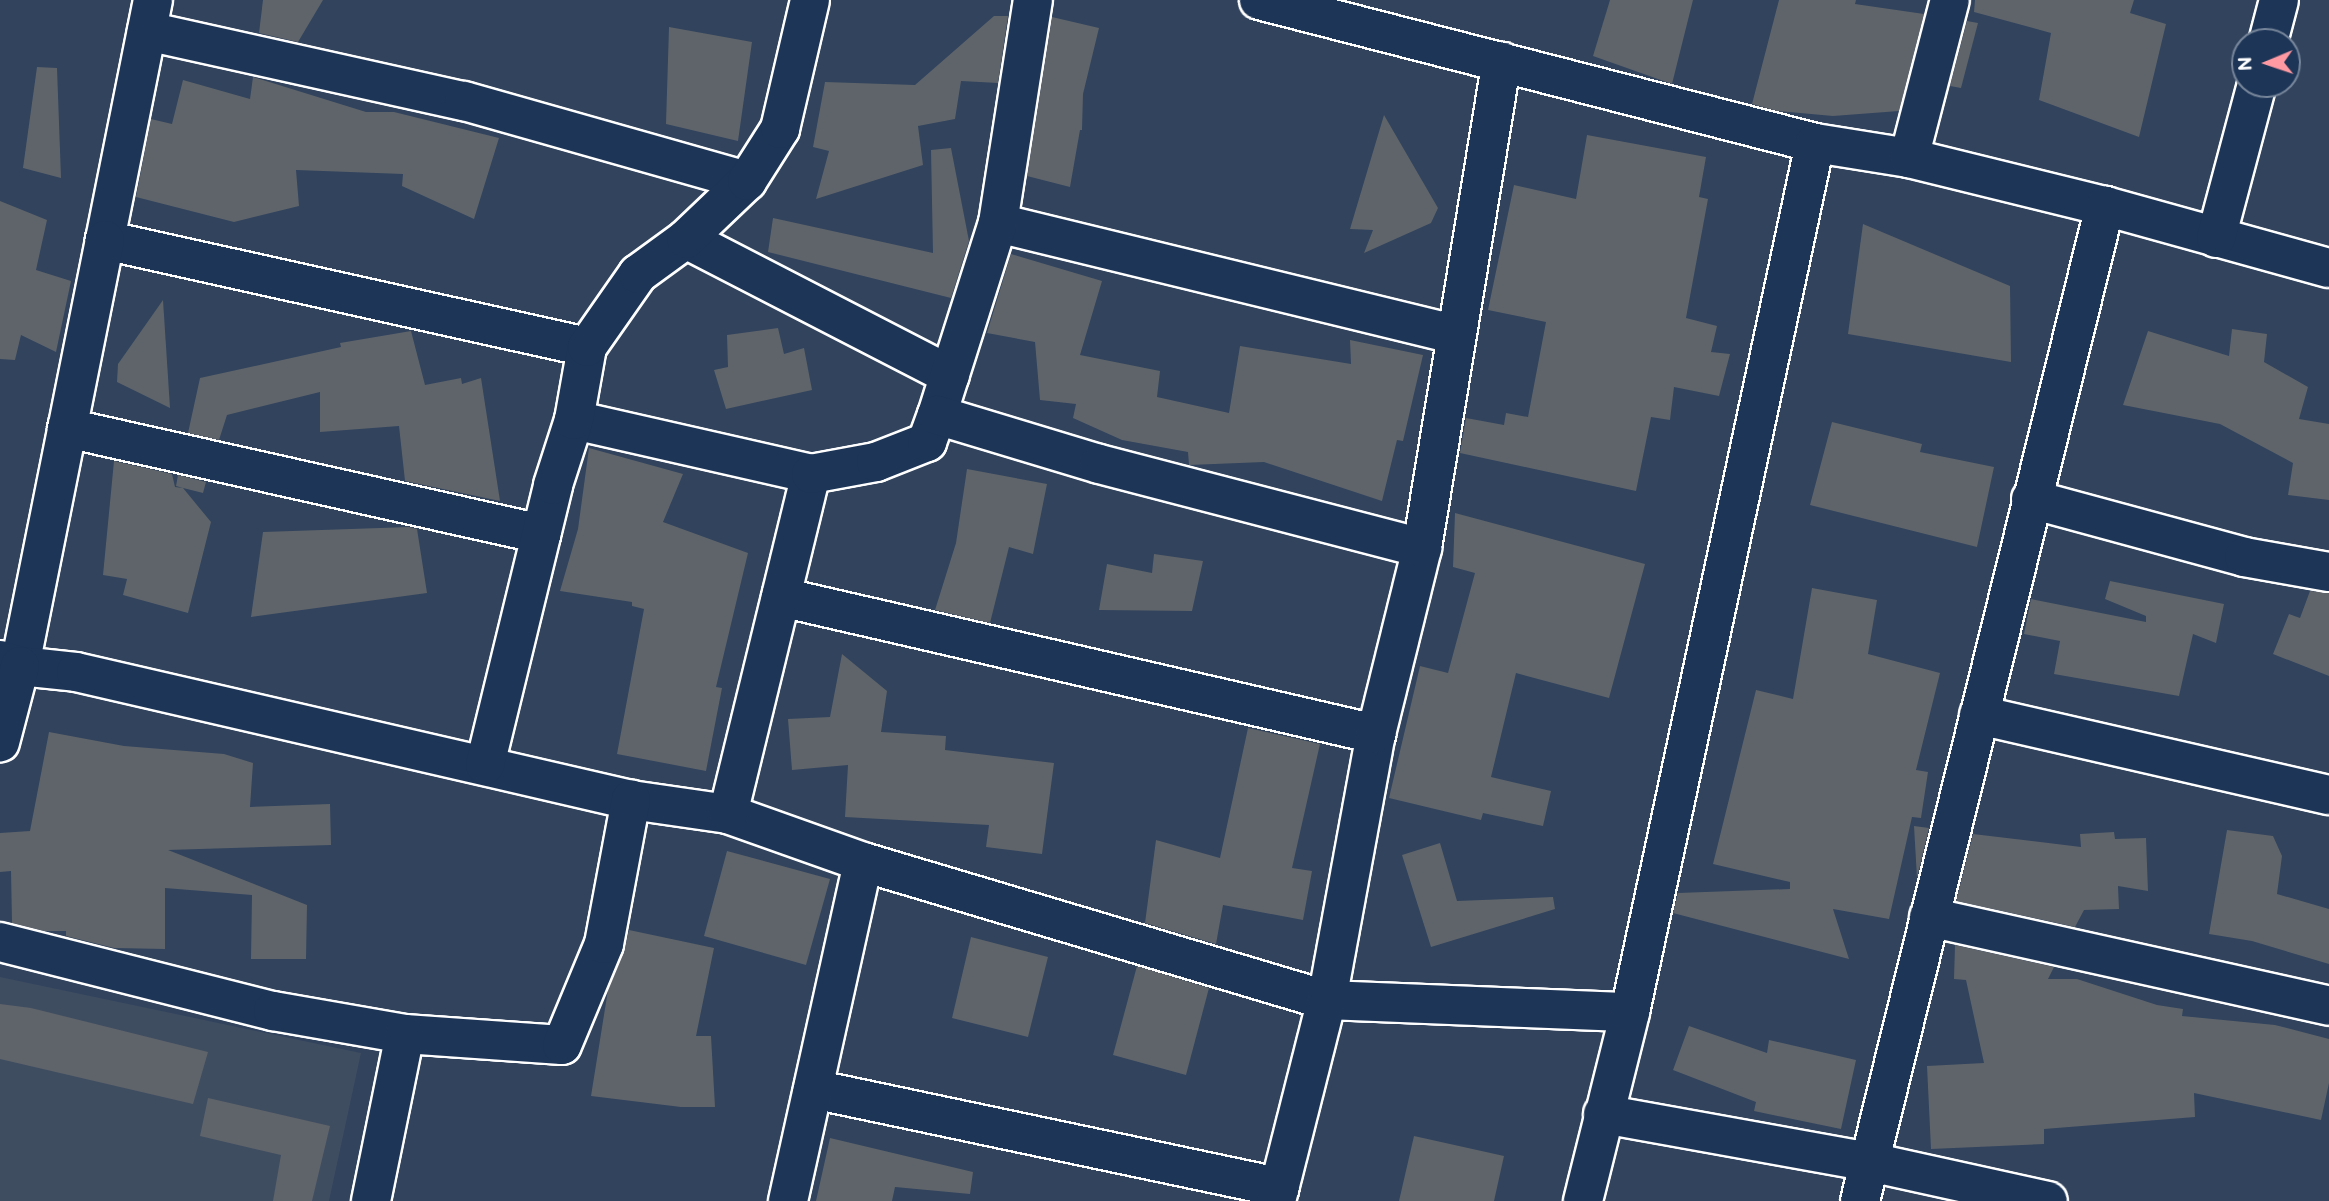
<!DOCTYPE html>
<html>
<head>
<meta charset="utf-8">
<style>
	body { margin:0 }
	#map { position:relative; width:2329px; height:1201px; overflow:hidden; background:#31435d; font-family:"Balsamiq Sans",sans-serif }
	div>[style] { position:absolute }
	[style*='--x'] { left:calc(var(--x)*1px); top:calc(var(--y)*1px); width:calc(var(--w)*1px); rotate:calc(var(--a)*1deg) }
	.built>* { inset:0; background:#3f4d61 }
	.building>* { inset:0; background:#5f646a }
	.roads { filter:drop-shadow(2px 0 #fff) drop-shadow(-2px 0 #fff) drop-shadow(0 2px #fff) drop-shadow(0 -2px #fff) }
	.minor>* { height:38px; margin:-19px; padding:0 19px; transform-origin:19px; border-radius:19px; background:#1d3557 }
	span { translate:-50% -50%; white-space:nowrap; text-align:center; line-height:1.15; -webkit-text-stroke:5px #1d3557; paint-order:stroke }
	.north { position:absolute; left:2231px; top:28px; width:70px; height:70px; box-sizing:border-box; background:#1d3557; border:2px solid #77869a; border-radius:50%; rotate:268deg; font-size:19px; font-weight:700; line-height:28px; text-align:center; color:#fff }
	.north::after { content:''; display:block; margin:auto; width:24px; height:32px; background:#ff9aa2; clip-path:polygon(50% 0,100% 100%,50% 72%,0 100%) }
</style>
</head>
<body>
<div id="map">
	<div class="built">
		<i style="clip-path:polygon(0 977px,361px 1053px,329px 1201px,0 1201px)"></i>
	</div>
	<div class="building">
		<i style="clip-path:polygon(263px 0,323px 0,298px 42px,259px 33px)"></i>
		<i style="clip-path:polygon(1610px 0,1693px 0,1672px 84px,1593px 56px)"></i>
		<i style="clip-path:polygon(1779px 0,1856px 0,1855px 4px,1924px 14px,1899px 111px,1833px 116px,1777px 111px,1752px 104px)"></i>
		<i style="clip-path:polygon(1975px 0,2134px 0,2130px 13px,2166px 24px,2139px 137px,2039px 100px,2051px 33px,1974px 12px)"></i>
		<i style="clip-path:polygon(994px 16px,1008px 16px,998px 83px,961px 81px,955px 119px,918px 126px,923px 165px,816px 199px,829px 151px,813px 147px,825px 82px,915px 85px)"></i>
		<i style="clip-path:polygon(1052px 17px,1099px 28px,1083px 94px,1082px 130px,1080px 130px,1070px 187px,1027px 176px)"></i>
		<i style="clip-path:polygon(1967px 21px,1978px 23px,1961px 88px,1950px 86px)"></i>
		<i style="clip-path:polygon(669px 27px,752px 42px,738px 141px,666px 124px)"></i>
		<i style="clip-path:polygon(37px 67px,57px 68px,61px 178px,23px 168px)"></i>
		<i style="clip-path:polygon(253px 77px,366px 112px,394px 112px,499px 138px,474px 219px,402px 186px,403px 174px,296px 170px,299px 206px,234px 222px,136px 197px,151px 119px,172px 124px,183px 80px,250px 99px)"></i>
		<i style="clip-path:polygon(1384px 115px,1438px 208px,1431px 223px,1364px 253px,1373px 230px,1350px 229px)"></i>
		<i style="clip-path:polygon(1587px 135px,1706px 157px,1699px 197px,1708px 199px,1686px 318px,1717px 326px,1711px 352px,1730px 354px,1719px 396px,1674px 387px,1670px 420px,1651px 417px,1636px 491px,1460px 453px,1466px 418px,1504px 425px,1506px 413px,1528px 417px,1546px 322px,1488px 310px,1514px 185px,1576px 199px)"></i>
		<i style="clip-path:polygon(951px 148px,969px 241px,951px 298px,768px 252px,773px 218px,933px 253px,931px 150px)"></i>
		<i style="clip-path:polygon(0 201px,47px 220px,36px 270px,71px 281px,56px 352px,21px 335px,15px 360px,0 359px)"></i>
		<i style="clip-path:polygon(1863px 224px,2010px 286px,2011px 362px,1848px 334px)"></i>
		<i style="clip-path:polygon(1011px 254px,1102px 281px,1080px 355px,1160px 371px,1157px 397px,1229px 413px,1240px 346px,1351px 364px,1350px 340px,1423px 355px,1403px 441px,1397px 440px,1382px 501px,1264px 462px,1189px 465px,1188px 452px,1122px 440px,1073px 418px,1076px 404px,1040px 400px,1035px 342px,987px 333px)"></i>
		<i style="clip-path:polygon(163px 300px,170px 408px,117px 382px,118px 364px)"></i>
		<i style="clip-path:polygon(778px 328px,784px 354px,804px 348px,812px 390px,726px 409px,714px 370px,728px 367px,727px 335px)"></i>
		<i style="clip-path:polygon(2232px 329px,2267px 334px,2264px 362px,2308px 387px,2299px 419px,2329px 424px,2329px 500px,2288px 495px,2293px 463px,2220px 424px,2123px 405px,2148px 331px,2229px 356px)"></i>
		<i style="clip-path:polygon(411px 331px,425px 385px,461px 378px,462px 384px,481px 378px,500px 501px,405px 481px,399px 426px,320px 432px,320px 392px,227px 415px,219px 440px,188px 433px,200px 378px,341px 347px,340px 343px)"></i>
		<i style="clip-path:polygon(1832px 422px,1922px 444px,1920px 452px,1994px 467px,1977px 547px,1810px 505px)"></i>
		<i style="clip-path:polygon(589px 448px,683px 474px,663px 522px,748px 553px,716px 687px,722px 688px,706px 771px,617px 754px,644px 609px,632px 606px,632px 602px,560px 591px,578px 529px)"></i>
		<i style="clip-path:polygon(114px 461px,172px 474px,175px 487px,183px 488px,176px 486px,178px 475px,206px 482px,203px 493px,183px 488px,211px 522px,188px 613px,123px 595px,127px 579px,103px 575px)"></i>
		<i style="clip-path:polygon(967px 469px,1047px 484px,1033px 554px,1009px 547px,990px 623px,935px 610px,956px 543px)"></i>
		<i style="clip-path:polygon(1455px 513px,1645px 564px,1609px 698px,1516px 673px,1491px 777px,1551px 791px,1543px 826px,1483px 813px,1481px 820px,1389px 798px,1420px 666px,1448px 673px,1475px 573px,1453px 567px)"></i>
		<i style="clip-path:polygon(409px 527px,417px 529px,427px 593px,251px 617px,263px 532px)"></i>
		<i style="clip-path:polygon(1154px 554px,1203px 561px,1192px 611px,1099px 610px,1107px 564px,1152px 573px)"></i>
		<i style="clip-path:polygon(2110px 581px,2224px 604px,2216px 643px,2193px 634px,2179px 696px,2054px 674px,2060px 641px,2024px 634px,2031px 599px,2146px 622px,2146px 616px,2105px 599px)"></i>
		<i style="clip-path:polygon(1812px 588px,1877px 600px,1868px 654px,1940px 673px,1916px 770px,1928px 772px,1921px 818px,1912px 817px,1889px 919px,1833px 909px,1849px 959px,1673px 913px,1678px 893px,1790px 889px,1790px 882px,1713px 864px,1756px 690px,1793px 699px)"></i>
		<i style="clip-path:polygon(2310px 591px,2329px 593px,2329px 676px,2273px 654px,2289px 614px,2300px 618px)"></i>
		<i style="clip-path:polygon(842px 654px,887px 691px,881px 732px,946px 736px,945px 750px,1054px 763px,1042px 854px,986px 847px,989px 825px,845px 817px,848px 765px,792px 770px,788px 719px,830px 717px)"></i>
		<i style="clip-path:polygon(1248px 728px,1320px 744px,1292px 868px,1312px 871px,1303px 920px,1223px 905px,1216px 944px,1145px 923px,1156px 840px,1220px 858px)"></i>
		<i style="clip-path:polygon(49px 732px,124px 746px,224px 754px,253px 763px,250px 807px,330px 804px,331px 845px,168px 850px,307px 905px,306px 959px,251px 959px,252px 895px,165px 888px,165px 949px,114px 948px,66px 936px,66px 931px,44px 931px,12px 923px,11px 871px,0 872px,0 833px,30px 831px)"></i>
		<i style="clip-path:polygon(1914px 826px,1929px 828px,1917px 878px)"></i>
		<i style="clip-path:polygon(2227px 830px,2273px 836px,2282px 856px,2277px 894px,2329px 909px,2329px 964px,2252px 941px,2209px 934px)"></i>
		<i style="clip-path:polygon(2114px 832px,2115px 839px,2146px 838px,2148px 891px,2118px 886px,2119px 909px,2084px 910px,2075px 927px,1956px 901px,1973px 834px,2081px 847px,2080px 834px)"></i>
		<i style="clip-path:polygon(1440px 843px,1457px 901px,1553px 897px,1555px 909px,1431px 947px,1402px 855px)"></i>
		<i style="clip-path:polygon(727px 851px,830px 879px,806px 965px,704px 936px)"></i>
		<i style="clip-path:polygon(629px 930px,714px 948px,696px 1036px,711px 1036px,715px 1107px,681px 1107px,591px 1096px,608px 990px,624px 952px)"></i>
		<i style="clip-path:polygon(971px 937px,1048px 957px,1028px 1037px,952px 1018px)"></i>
		<i style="clip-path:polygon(1955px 945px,2054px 967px,2048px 979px,2077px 979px,2157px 1005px,2183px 1009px,2182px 1016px,2275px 1025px,2329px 1039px,2329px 1083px,2321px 1120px,2194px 1093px,2195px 1117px,2044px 1129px,2044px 1144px,1931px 1149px,1927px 1066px,1984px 1063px,1966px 980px,1954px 979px)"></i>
		<i style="clip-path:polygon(1137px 966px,1209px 988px,1186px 1075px,1113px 1055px)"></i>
		<i style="clip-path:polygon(0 1004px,31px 1008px,208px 1052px,193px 1104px,0 1059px)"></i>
		<i style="clip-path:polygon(1689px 1026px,1767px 1053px,1769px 1040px,1856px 1060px,1841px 1129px,1754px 1111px,1756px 1102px,1673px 1070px)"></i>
		<i style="clip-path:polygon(208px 1098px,330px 1126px,312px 1201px,273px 1201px,281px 1155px,200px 1136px)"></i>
		<i style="clip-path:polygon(1414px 1136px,1504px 1156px,1494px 1201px,1399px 1201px)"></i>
		<i style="clip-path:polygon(830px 1138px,973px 1172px,970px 1194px,895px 1187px,892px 1201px,816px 1201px)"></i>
	</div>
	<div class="roads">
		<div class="minor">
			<i style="--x:1259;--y:0;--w:574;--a:14.42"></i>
			<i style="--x:1815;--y:143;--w:95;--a:9.1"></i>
			<i style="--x:1909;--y:158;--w:202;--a:13.8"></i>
			<i style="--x:2105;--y:206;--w:232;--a:15.5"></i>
			<i style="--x:147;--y:31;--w:325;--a:12.5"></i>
			<i style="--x:464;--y:101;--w:294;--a:15.8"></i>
			<i style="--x:2268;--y:42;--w:43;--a:-75.3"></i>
			<i style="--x:1909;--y:158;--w:163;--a:-75.5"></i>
			<i style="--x:998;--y:223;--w:472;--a:13.7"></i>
			<i style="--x:2216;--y:238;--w:159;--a:-75.1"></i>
			<i style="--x:686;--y:239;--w:297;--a:27.3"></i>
			<i style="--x:105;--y:240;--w:245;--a:-78.7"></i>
			<i style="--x:587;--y:347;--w:494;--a:-167.5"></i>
			<i style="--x:105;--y:240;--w:434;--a:101.3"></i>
			<i style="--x:20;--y:666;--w:56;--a:6.1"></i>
			<i style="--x:76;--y:672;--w:570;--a:12.99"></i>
			<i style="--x:631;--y:800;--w:98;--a:8.2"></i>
			<i style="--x:728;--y:814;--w:143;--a:19.6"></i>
			<i style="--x:863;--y:862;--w:484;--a:16.6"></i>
			<i style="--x:1327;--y:1000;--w:303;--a:2.3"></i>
			<i style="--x:937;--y:415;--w:201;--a:-72.4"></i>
			<i style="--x:998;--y:223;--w:226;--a:-81.1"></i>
			<i style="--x:574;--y:420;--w:243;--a:12.8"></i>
			<i style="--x:67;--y:428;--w:486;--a:12.6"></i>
			<i style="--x:2031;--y:499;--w:221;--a:15.2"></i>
			<i style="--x:2244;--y:557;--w:86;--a:10"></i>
			<i style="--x:781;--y:597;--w:611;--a:12.97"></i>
			<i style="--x:0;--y:660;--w:21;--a:17"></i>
			<i style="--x:20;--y:666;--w:79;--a:104.7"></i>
			<i style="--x:1979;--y:715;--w:359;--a:12.9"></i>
			<i style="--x:485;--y:765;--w:288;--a:-76.3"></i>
			<i style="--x:553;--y:485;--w:68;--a:-72.1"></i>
			<i style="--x:574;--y:420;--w:74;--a:-79.9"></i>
			<i style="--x:587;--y:347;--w:89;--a:-55.1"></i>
			<i style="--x:638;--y:274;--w:59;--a:-36.1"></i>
			<i style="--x:686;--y:239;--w:84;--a:-43.6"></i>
			<i style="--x:747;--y:181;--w:62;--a:-57.6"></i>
			<i style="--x:780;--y:129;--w:132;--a:-76.9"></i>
			<i style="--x:728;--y:814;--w:350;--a:-76.3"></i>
			<i style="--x:811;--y:474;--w:66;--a:-10.5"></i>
			<i style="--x:876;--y:462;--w:55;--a:-21.4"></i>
			<i style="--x:927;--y:442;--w:29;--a:-70"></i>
			<i style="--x:937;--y:415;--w:169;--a:16.8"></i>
			<i style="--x:1099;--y:464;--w:334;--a:14.6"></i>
			<i style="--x:1929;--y:917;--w:410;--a:12.5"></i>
			<i style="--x:0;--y:942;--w:282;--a:14.2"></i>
			<i style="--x:273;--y:1011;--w:134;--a:9.9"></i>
			<i style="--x:405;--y:1034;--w:157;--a:4"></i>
			<i style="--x:562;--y:1045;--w:109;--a:-67.4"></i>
			<i style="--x:604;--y:944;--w:147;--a:-79.4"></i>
			<i style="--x:813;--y:1089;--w:477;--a:11.9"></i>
			<i style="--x:1603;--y:1114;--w:271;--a:10.2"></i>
			<i style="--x:1870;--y:1162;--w:182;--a:12.4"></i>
			<i style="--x:371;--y:1201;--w:170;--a:-78.5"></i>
			<i style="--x:788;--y:1201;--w:347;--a:-77.5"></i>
			<i style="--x:1276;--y:1201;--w:207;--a:-75.8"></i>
			<i style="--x:1327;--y:1000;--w:270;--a:-79.6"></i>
			<i style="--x:1376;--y:734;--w:192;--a:-76.1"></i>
			<i style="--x:1422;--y:548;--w:493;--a:-80.7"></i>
			<i style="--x:1583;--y:1201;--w:195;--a:-76"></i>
			<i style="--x:1630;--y:1012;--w:888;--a:-77.98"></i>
			<i style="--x:1860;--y:1201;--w:1025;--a:-76.17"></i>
		</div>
	</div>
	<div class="north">N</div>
</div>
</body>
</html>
